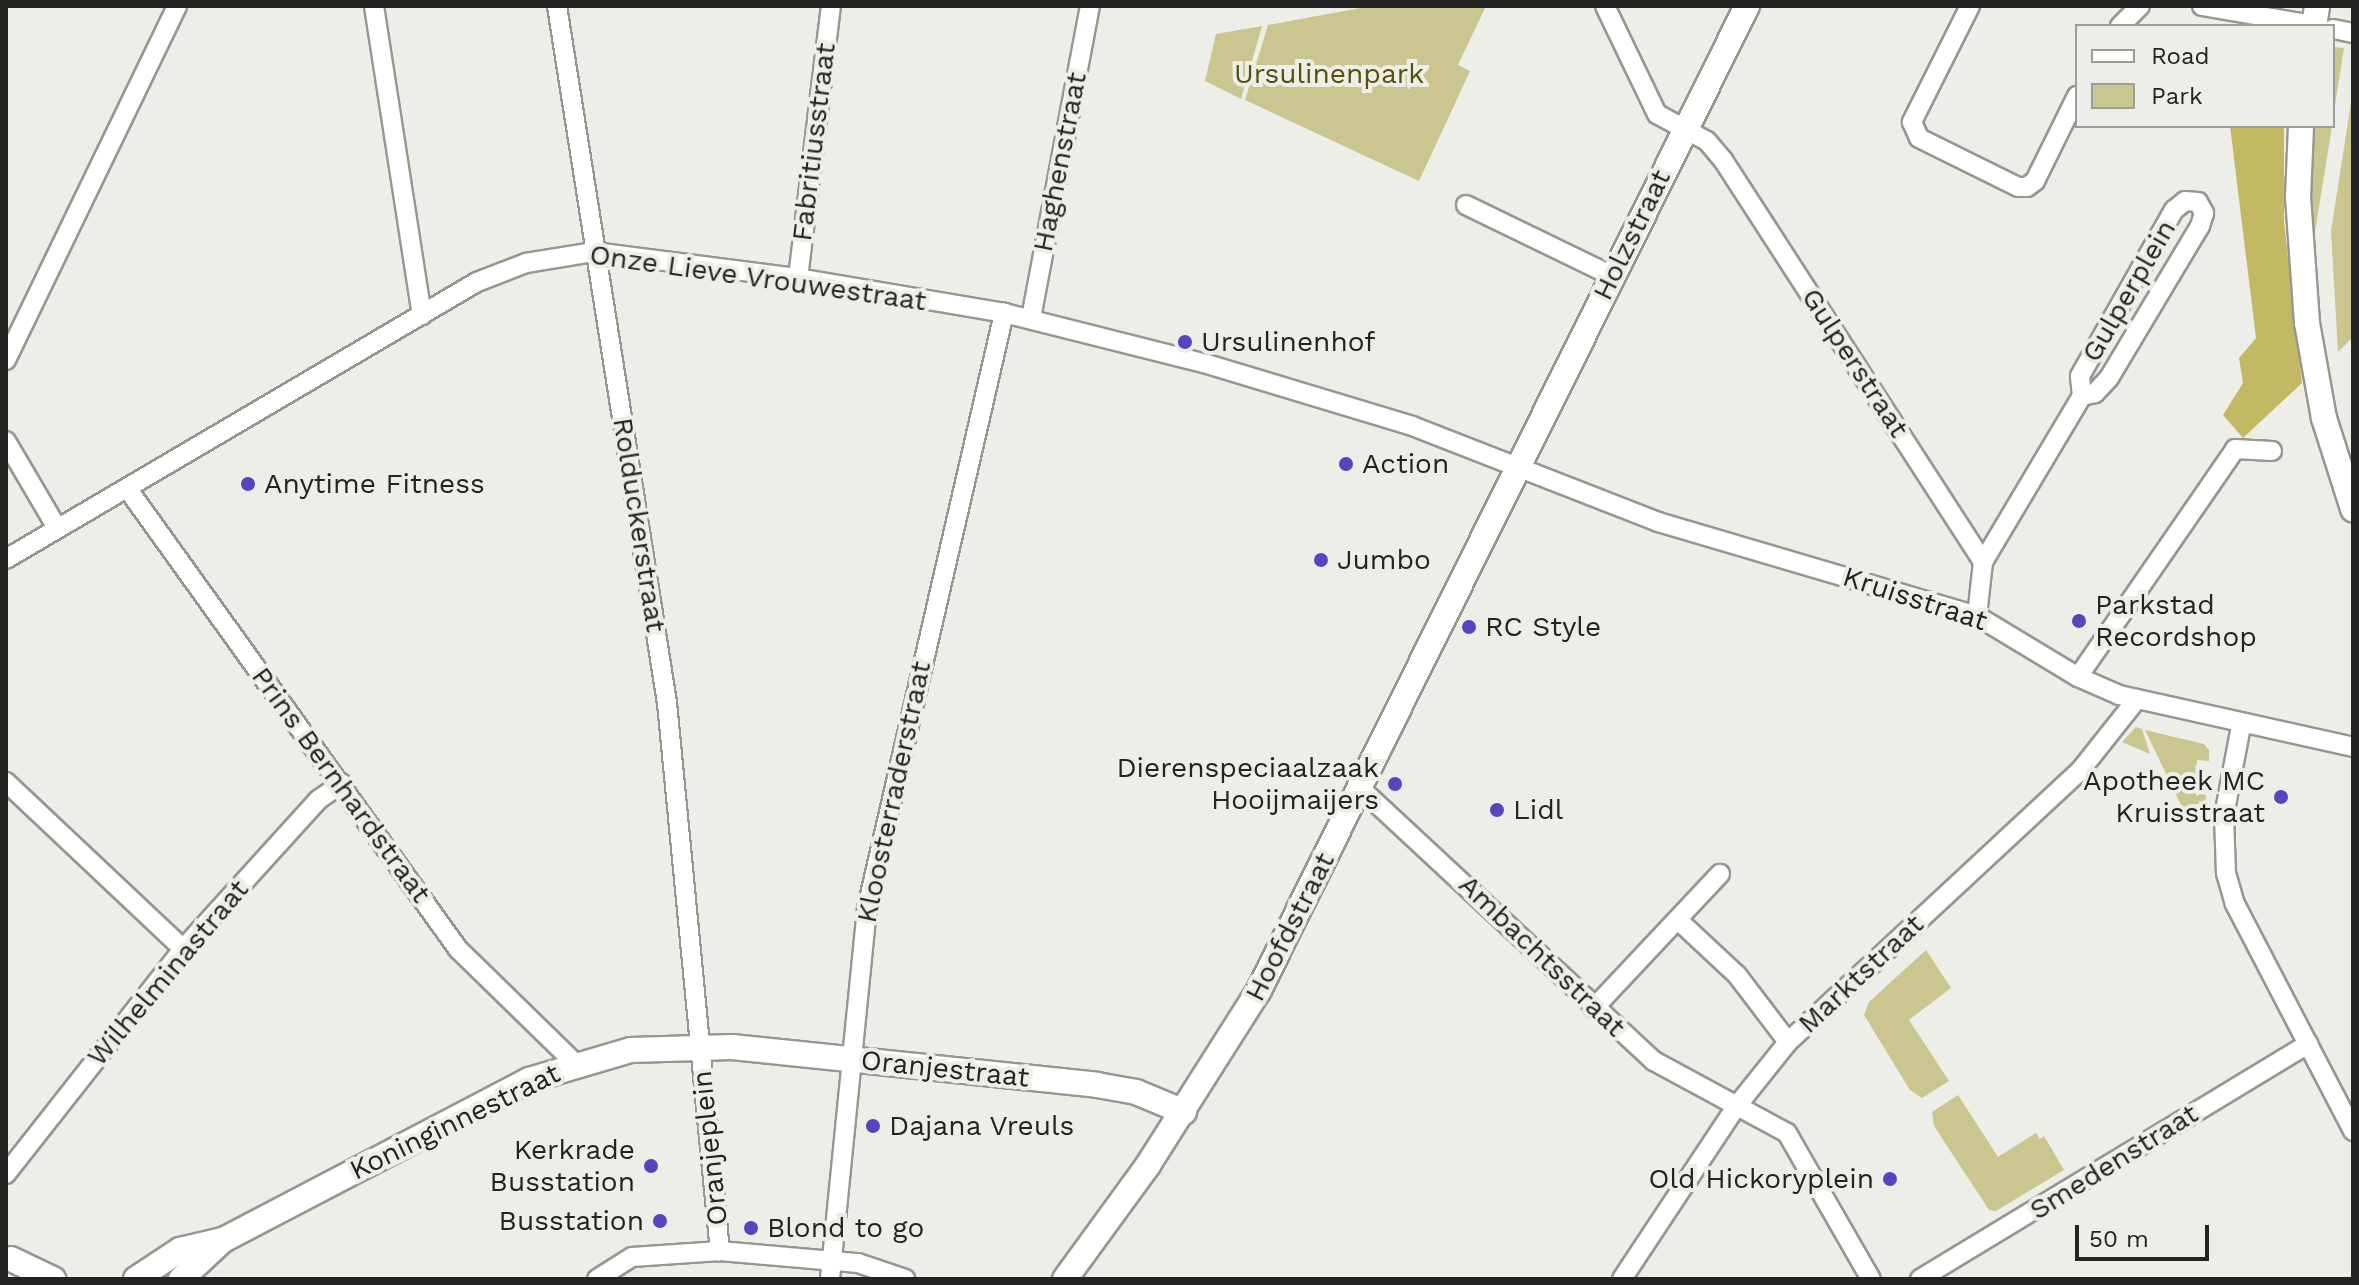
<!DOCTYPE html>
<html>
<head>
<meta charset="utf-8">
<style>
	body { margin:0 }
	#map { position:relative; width:2359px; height:1285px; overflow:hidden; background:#eeeee8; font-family:"Work Sans",sans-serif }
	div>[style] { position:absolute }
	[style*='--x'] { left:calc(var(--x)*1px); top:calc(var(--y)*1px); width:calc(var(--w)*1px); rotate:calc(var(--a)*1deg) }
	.green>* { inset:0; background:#cbc58f }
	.forest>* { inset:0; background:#c3b964 }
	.roads { filter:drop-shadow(2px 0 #979691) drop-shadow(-2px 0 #979691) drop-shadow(0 2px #979691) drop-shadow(0 -2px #979691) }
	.minor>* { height:18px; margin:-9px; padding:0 9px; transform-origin:9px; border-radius:9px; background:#fff }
	.major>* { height:24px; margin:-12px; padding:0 12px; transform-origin:12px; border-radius:12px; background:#fff }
	.dots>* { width:22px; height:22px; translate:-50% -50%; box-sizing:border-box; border:4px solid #eeeee8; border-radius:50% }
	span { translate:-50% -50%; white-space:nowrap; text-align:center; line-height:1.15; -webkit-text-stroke:8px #eeeee8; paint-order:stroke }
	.park-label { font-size:28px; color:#564f0d }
	.street-label { font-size:28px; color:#232321 }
	.poi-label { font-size:28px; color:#232321 }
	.left { translate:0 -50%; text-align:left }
	.right { translate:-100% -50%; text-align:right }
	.frame { position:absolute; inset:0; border:8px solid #232321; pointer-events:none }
	.legend { position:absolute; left:2075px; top:24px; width:260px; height:104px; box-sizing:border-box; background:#eeeee8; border:2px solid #9d9d98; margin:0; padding:10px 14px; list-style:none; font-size:24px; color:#232321 }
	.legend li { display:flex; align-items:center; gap:16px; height:40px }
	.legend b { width:40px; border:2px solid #9d9d98 }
	.scale { position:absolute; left:2075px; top:1225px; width:134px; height:36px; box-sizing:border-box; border:4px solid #232321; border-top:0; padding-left:10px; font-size:24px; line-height:28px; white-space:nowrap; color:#232321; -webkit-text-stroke:6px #eeeee8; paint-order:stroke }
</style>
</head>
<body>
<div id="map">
	<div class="green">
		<i style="clip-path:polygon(1371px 6px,1486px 6px,1458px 65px,1470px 71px,1419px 181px,1245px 100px,1268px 25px)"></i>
		<i style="clip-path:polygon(1262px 26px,1241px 99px,1205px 81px,1216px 34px)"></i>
		<i style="clip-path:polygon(2333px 47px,2344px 48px,2333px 118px)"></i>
		<i style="clip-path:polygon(2353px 90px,2353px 337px,2338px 352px,2331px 231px)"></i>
		<i style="clip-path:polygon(2315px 126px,2332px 126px,2312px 251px,2311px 205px)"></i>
		<i style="clip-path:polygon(2136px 727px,2142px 729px,2150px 754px,2122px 742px)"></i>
		<i style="clip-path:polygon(2145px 730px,2204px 744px,2209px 750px,2209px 761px,2197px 760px,2193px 793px,2206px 795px,2205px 805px,2184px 811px)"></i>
		<i style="clip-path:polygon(1926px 950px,1951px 988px,1909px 1020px,1949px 1081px,1922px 1098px,1910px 1090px,1864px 1015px,1869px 1002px)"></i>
		<i style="clip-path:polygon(1958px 1095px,1998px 1157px,2036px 1133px,2040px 1139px,2044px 1136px,2064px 1170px,1996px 1211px,1989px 1210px,1934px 1126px,1932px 1112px)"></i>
	</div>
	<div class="forest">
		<i style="clip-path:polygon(2230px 126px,2284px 126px,2284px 221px,2302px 383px,2243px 438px,2223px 415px,2243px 383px,2239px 358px,2256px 338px)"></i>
	</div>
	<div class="roads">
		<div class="minor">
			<i style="--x:374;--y:6;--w:313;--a:81.2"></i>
			<i style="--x:557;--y:6;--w:706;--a:81.03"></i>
			<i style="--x:667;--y:703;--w:551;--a:84.48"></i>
			<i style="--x:1605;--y:6;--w:120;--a:64.3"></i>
			<i style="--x:1657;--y:114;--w:57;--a:28.4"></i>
			<i style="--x:1707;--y:141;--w:25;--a:50"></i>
			<i style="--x:1723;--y:160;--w:479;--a:57.1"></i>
			<i style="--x:1983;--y:562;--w:54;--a:96.3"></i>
			<i style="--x:1970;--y:6;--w:130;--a:116.6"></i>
			<i style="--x:1912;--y:122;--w:17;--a:66"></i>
			<i style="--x:1919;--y:138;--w:110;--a:26.3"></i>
			<i style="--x:2018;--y:187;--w:9;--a:0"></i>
			<i style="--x:2027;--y:187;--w:10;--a:-37"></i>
			<i style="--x:2035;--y:181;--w:95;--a:-63.7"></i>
			<i style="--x:2202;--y:6;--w:119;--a:9.7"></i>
			<i style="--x:2120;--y:26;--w:28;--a:-45"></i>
			<i style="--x:2333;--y:29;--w:20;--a:11"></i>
			<i style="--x:1466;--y:205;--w:162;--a:25.9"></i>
			<i style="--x:798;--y:278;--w:274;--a:-83.1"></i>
			<i style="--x:1031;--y:318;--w:318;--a:-79.3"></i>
			<i style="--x:6;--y:360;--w:393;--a:-64.2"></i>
			<i style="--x:6;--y:441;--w:101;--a:59.6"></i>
			<i style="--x:127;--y:488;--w:568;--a:54.32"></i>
			<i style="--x:458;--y:949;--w:165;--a:44.3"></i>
			<i style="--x:6;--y:559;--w:546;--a:-30.46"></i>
			<i style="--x:477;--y:282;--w:53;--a:-21.2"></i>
			<i style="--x:526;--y:263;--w:69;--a:-9.2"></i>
			<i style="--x:594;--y:252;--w:206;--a:7.3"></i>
			<i style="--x:798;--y:278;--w:209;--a:9.6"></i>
			<i style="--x:1004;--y:313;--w:209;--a:14.1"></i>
			<i style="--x:1207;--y:364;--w:214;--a:16.8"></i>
			<i style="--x:1412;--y:426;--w:264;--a:21.3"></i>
			<i style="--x:1658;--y:522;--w:333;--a:16.4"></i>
			<i style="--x:1977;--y:616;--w:118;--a:31.1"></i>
			<i style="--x:2078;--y:677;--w:45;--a:23.7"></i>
			<i style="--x:2119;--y:695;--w:240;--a:12.5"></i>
			<i style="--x:1983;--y:562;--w:193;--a:-59.2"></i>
			<i style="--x:2082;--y:396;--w:20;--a:-96"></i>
			<i style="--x:2080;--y:376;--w:191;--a:-60.5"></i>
			<i style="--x:2174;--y:210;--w:14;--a:-39"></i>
			<i style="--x:2185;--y:201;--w:13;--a:4"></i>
			<i style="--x:2198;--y:202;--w:13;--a:61"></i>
			<i style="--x:2204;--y:213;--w:14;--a:107"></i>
			<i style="--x:2200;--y:226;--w:177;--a:120.9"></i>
			<i style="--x:2109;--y:378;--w:21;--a:133"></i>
			<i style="--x:2095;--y:393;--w:13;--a:167"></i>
			<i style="--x:2078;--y:677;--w:277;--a:-55.4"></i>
			<i style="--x:2235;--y:449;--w:37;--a:3"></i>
			<i style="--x:2241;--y:726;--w:92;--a:100.7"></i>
			<i style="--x:2224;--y:816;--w:57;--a:88"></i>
			<i style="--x:2226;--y:873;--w:32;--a:74"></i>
			<i style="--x:2235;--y:904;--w:256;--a:62.5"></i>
			<i style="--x:6;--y:782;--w:243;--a:43.3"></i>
			<i style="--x:1360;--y:788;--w:401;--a:42.9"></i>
			<i style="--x:1654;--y:1061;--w:151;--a:28.4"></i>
			<i style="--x:1787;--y:1133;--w:168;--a:60.1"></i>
			<i style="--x:1678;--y:920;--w:81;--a:43"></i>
			<i style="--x:1737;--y:975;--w:84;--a:52.7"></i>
			<i style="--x:1594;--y:1008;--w:184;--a:-46.8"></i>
			<i style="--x:6;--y:1174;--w:286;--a:-51.8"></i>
			<i style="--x:183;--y:949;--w:201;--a:-47.8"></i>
			<i style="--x:318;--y:800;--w:29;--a:-35"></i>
			<i style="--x:597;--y:1279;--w:41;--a:-32.2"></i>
			<i style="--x:632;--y:1257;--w:88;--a:-3.9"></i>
			<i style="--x:720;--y:1251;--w:139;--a:5"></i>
			<i style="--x:858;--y:1263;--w:50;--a:18.8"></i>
			<i style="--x:830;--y:1279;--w:373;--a:-84.3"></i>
			<i style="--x:867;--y:908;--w:611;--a:-77.03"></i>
			<i style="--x:1622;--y:1279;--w:206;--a:-56.5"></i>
			<i style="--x:1736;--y:1107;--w:83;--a:-51.3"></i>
			<i style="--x:1788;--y:1042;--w:397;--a:-42.9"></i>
			<i style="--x:2079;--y:772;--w:93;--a:-51.5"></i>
			<i style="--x:1920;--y:1279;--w:454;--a:-31.2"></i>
		</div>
		<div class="major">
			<i style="--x:2314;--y:26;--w:20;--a:-81"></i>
			<i style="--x:2301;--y:126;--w:71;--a:92.4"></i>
			<i style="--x:2298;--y:197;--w:126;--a:85.9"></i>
			<i style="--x:2307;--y:323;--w:97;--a:79.9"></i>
			<i style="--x:2324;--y:418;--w:96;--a:72.3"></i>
			<i style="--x:11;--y:1259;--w:47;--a:25.5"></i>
			<i style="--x:136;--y:1279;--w:53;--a:-33.4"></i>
			<i style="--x:180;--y:1250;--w:44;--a:-13.1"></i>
			<i style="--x:223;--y:1240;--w:345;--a:-27.6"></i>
			<i style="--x:529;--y:1080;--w:106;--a:-16.4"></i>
			<i style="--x:631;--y:1050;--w:101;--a:-1.7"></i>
			<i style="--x:732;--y:1047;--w:367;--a:5.9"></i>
			<i style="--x:1097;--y:1085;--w:40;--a:10"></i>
			<i style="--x:1136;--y:1092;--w:52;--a:22.6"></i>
			<i style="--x:181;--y:1279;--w:57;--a:-42.9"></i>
			<i style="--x:1065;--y:1279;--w:141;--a:-53.9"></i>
			<i style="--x:1148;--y:1165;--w:207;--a:-57.6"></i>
			<i style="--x:1259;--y:990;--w:1098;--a:-63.62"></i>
		</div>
	</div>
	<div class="dots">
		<i style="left:1185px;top:342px;background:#5845bd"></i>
		<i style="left:1346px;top:464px;background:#5845bd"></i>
		<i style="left:248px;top:484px;background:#5845bd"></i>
		<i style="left:1321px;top:560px;background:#5845bd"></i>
		<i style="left:2079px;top:621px;background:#5845bd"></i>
		<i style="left:1469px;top:627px;background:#5845bd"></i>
		<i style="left:1395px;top:784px;background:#5845bd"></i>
		<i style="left:2281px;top:797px;background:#5845bd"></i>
		<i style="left:1497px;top:810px;background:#5845bd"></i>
		<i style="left:873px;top:1126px;background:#5845bd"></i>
		<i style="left:651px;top:1166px;background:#5845bd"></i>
		<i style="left:1890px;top:1179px;background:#5845bd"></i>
		<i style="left:660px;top:1221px;background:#5845bd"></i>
		<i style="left:751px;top:1228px;background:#5845bd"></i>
	</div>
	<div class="park-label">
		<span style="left:1329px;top:74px">Ursulinenpark</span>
	</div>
	<div class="street-label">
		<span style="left:814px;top:142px;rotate:-83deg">Fabritiusstraat</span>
		<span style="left:1060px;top:162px;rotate:-79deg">Haghenstraat</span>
		<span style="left:1632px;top:235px;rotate:-64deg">Holzstraat</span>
		<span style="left:758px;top:278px;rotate:8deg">Onze Lieve Vrouwestraat</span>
		<span style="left:2129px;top:291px;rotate:-60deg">Gulperplein</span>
		<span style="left:1855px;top:363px;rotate:57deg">Gulperstraat</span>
		<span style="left:639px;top:525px;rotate:81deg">Rolduckerstraat</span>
		<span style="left:1915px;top:599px;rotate:18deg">Kruisstraat</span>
		<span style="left:341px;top:785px;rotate:54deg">Prins Bernhardstraat</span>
		<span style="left:894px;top:792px;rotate:-78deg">Kloosterraderstraat</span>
		<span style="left:1290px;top:927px;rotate:-63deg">Hoofdstraat</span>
		<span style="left:1542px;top:956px;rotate:44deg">Ambachtsstraat</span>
		<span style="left:168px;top:973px;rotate:-50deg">Wilhelminastraat</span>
		<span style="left:1861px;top:974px;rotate:-43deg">Marktstraat</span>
		<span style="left:945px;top:1069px;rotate:6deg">Oranjestraat</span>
		<span style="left:455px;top:1122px;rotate:-26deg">Koninginnestraat</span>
		<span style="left:710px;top:1148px;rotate:-96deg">Oranjeplein</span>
		<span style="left:2114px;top:1162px;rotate:-32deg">Smedenstraat</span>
	</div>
	<div class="poi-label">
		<span class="left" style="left:1201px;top:342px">Ursulinenhof</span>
		<span class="left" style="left:1362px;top:464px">Action</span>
		<span class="left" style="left:264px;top:484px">Anytime Fitness</span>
		<span class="left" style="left:1337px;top:560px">Jumbo</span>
		<span class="left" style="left:2095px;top:621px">Parkstad<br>Recordshop</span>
		<span class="left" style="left:1485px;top:627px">RC Style</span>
		<span class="right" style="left:1379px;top:784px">Dierenspeciaalzaak<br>Hooijmaijers</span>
		<span class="right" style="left:2265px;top:797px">Apotheek MC<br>Kruisstraat</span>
		<span class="left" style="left:1513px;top:810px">Lidl</span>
		<span class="left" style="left:889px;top:1126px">Dajana Vreuls</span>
		<span class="right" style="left:635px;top:1166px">Kerkrade<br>Busstation</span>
		<span class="right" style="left:1874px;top:1179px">Old Hickoryplein</span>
		<span class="right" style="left:644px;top:1221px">Busstation</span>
		<span class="left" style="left:767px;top:1228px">Blond to go</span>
	</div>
	<div class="frame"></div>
	<ul class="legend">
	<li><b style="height:10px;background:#fff"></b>Road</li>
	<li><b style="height:22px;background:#cbc58f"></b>Park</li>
	</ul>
	<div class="scale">50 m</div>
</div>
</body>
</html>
